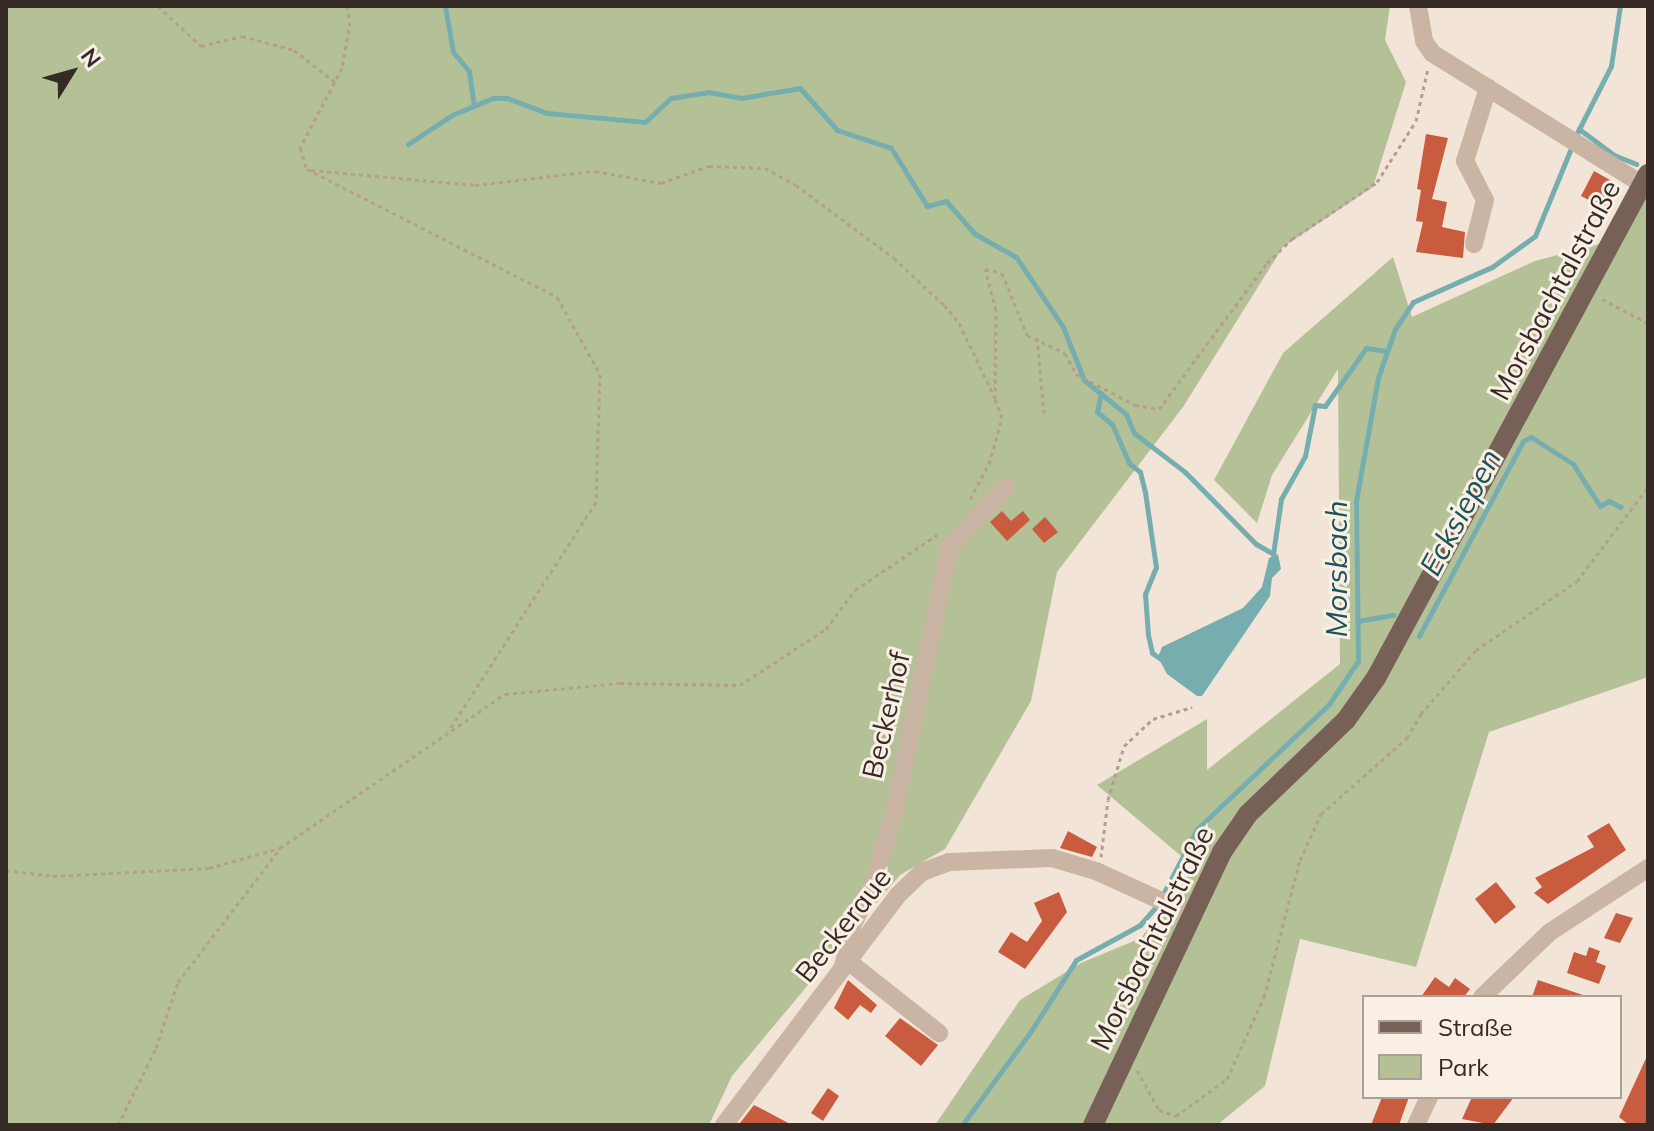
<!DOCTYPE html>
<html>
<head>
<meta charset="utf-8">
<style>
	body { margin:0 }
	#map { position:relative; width:1654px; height:1131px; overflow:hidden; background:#f2e5d8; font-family:Mulish,sans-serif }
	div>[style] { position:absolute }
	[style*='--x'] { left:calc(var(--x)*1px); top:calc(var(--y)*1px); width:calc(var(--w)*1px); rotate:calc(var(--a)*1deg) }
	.green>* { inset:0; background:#b4c197 }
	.water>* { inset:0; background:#76aeaf }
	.stream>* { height:5px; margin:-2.5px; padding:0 2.5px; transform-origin:2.5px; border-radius:2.5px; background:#76aeaf }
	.building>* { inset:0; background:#c95c3e }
	.path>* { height:3px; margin-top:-1.5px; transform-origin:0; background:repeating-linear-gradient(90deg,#b59e8e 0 4px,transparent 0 8px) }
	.minor>* { height:18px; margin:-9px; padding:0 9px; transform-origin:9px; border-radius:9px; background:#cab4a3 }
	.major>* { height:20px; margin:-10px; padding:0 10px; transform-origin:10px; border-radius:10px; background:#776056 }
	span { translate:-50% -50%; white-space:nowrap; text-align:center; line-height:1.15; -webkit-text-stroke:6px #f9efe4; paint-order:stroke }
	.street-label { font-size:28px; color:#352a26 }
	.water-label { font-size:30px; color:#1a5457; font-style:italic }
	.frame { position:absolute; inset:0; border:8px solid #352a26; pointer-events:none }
	.legend { position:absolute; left:1362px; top:995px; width:260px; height:104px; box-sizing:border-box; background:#f9efe4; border:2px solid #aba098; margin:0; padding:10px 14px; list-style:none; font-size:24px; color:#352a26 }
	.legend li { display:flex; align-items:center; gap:16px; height:40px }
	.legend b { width:40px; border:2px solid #aba098 }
	.north { position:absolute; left:32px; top:32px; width:80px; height:80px; -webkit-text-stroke:6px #f9efe4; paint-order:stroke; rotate:53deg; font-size:22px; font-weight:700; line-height:32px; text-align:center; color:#352a26 }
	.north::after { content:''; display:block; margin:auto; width:28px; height:36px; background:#352a26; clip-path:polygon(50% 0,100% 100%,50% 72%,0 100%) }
</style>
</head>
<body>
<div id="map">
	<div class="green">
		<i style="clip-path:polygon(6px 6px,1390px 6px,1385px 40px,1406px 82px,1373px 187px,1283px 247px,1183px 407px,1057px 572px,1031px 701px,945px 849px,900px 875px,732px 1076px,709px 1125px,6px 1125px)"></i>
		<i style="clip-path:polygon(1648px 179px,1648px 677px,1489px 732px,1416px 967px,1300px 939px,1265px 1086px,1217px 1125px,935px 1125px,1020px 1000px,1081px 963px,1141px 938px,1194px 867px,1097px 785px,1207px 719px,1207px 770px,1340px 664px,1338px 369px,1272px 475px,1257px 523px,1214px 480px,1283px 353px,1393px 257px,1412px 317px,1535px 261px,1618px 239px)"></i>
	</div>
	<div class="water">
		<i style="clip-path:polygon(1278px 554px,1281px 569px,1272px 578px,1270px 596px,1202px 696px,1197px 696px,1167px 674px,1158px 657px,1162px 647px,1243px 608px,1262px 587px,1269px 558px)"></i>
	</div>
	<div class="stream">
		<i style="--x:445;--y:6;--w:47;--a:80.1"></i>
		<i style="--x:453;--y:52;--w:25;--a:50"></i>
		<i style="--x:469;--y:71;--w:34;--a:82"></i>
		<i style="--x:1579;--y:129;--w:44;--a:36.6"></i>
		<i style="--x:1614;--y:155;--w:24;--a:22"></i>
		<i style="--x:1575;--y:137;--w:80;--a:-63.1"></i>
		<i style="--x:1611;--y:66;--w:61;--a:-81.5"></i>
		<i style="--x:408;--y:144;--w:53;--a:-33.4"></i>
		<i style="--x:452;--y:115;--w:44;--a:-22.5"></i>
		<i style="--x:493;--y:98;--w:14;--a:0"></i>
		<i style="--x:507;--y:98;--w:43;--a:20.6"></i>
		<i style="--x:547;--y:113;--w:98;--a:5.2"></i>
		<i style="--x:645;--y:122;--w:35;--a:-43"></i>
		<i style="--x:671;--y:98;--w:37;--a:-9"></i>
		<i style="--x:708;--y:92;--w:34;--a:10"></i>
		<i style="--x:741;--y:98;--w:60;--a:-9.6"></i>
		<i style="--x:800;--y:88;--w:56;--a:48.6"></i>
		<i style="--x:837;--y:130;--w:57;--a:18.4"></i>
		<i style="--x:891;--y:148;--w:68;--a:58.2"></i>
		<i style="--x:927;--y:206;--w:20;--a:-15"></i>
		<i style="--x:946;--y:201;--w:44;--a:48.7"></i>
		<i style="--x:975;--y:234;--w:47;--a:29.3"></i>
		<i style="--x:1016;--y:257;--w:84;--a:56.1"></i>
		<i style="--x:1063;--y:327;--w:57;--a:68.4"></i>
		<i style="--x:1084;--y:380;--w:54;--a:39"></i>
		<i style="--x:1126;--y:414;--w:21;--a:67"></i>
		<i style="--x:1134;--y:433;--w:64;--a:37.4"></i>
		<i style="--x:1185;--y:472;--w:101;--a:45.4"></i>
		<i style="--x:1256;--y:544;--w:20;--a:30"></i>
		<i style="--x:1273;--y:554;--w:56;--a:-81.7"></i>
		<i style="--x:1281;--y:499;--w:49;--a:-60.8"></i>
		<i style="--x:1305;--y:456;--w:52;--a:-78.9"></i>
		<i style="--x:1315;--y:405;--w:10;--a:6"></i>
		<i style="--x:1325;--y:406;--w:71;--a:-54.7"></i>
		<i style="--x:1366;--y:348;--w:21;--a:8"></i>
		<i style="--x:1101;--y:393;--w:19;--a:102"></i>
		<i style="--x:1097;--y:412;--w:19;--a:39"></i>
		<i style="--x:1112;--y:424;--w:43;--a:66.4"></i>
		<i style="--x:1129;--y:463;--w:14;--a:39"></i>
		<i style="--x:1140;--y:472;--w:21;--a:76"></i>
		<i style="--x:1145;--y:492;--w:76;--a:81.7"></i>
		<i style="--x:1156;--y:567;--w:29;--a:112"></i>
		<i style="--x:1145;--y:594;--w:41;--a:85.8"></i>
		<i style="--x:1148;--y:635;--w:18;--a:77"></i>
		<i style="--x:1152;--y:653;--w:11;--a:34"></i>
		<i style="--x:1358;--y:621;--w:36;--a:-10"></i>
		<i style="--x:1419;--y:636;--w:221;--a:-61.9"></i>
		<i style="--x:1523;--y:441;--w:9;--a:-27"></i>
		<i style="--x:1531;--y:437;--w:50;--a:32.7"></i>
		<i style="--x:1573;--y:464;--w:50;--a:57.3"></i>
		<i style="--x:1600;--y:506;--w:10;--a:-29"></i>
		<i style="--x:1609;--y:501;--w:13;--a:27"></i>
		<i style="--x:962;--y:1125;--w:117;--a:-53.7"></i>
		<i style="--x:1031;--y:1031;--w:84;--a:-57.6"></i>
		<i style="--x:1076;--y:960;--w:73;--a:-28.7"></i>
		<i style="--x:1140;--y:925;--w:28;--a:-49"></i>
		<i style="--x:1158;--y:904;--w:85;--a:-62.5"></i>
		<i style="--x:1197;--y:829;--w:182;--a:-43.4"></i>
		<i style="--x:1329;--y:704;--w:52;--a:-56"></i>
		<i style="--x:1358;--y:661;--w:160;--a:-90.7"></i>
		<i style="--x:1356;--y:501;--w:125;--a:-79.9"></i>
		<i style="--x:1378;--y:378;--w:52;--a:-70.9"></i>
		<i style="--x:1395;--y:329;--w:32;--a:-56"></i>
		<i style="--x:1413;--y:302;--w:86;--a:-23.9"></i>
		<i style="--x:1492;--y:267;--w:53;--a:-35.8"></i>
		<i style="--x:1535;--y:236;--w:97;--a:-67.7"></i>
	</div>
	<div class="building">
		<i style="clip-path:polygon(1426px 134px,1448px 138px,1432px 199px,1447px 202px,1442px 227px,1465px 232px,1463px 258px,1416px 252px,1423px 222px,1416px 221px,1421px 190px,1417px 189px)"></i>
		<i style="clip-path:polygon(1594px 171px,1619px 185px,1606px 209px,1581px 196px)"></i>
		<i style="clip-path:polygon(1002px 511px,1011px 521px,1023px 511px,1030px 520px,1007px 541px,990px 522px)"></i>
		<i style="clip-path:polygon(1045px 517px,1058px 532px,1044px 543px,1032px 529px)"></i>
		<i style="clip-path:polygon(1609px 823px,1626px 850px,1548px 904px,1534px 893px,1542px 887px,1535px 878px,1594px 847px,1587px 836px)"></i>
		<i style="clip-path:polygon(1068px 831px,1097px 847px,1092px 857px,1060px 848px)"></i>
		<i style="clip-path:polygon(1496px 882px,1516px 907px,1495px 924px,1475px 899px)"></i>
		<i style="clip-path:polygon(1059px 892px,1067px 912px,1025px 969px,998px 952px,1011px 932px,1027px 942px,1042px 921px,1034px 903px)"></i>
		<i style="clip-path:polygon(1616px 913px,1633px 918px,1620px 943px,1604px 938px)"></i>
		<i style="clip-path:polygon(1589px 947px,1600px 951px,1596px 962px,1606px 966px,1599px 984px,1567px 973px,1574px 952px,1586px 956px)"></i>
		<i style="clip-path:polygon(1435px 977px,1449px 987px,1455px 978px,1470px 989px,1464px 997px,1421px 997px)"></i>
		<i style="clip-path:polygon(848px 980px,877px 1005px,871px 1013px,860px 1005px,848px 1020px,834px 1008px)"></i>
		<i style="clip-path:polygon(1538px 980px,1583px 995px,1582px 997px,1532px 997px)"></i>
		<i style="clip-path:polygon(900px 1018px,938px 1045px,921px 1066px,885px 1036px)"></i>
		<i style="clip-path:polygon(1648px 1054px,1648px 1125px,1629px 1125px,1619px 1117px)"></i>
		<i style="clip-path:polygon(828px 1088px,839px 1096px,823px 1121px,811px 1113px)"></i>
		<i style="clip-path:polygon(1382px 1097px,1409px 1097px,1399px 1125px,1371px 1125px)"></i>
		<i style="clip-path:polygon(1472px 1097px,1514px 1097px,1493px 1125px,1462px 1119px)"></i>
		<i style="clip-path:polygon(754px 1105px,760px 1108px,792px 1125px,740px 1123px)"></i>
	</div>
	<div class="path">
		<i style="--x:158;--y:6;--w:59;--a:42.9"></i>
		<i style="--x:201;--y:46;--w:42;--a:-13.7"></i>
		<i style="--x:242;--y:36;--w:54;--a:15.1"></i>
		<i style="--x:294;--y:50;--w:52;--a:38"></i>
		<i style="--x:347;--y:6;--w:16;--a:79"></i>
		<i style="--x:350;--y:22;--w:47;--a:99.9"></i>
		<i style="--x:342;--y:68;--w:90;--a:117.7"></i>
		<i style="--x:300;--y:148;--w:22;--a:72"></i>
		<i style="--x:307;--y:169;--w:281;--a:27.1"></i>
		<i style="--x:557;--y:297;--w:88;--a:60.8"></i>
		<i style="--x:600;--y:374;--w:128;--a:91.8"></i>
		<i style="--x:596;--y:502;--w:271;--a:122.8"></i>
		<i style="--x:311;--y:170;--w:165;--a:5.2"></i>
		<i style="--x:475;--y:185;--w:121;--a:-6.7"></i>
		<i style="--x:595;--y:171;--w:67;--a:10.3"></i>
		<i style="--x:661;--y:183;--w:51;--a:-19.5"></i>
		<i style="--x:709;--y:166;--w:56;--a:2"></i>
		<i style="--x:765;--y:168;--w:35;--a:29"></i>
		<i style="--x:796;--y:185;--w:122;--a:36.7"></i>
		<i style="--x:894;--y:258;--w:69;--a:43.2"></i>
		<i style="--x:944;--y:305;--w:23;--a:50"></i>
		<i style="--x:959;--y:323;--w:83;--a:64.4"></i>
		<i style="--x:1602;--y:299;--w:52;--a:27.6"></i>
		<i style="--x:1037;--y:338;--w:75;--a:84.7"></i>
		<i style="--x:970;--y:499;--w:40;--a:-62"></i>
		<i style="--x:989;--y:464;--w:48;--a:-74.2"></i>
		<i style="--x:1002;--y:418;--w:20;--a:-110"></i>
		<i style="--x:995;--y:399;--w:89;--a:-89.4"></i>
		<i style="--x:996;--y:310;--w:42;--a:-105"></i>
		<i style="--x:985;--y:269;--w:17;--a:13"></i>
		<i style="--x:1002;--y:273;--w:67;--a:68"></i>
		<i style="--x:1027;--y:335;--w:42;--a:25.3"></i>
		<i style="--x:1065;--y:353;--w:24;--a:62"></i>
		<i style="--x:1076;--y:374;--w:67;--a:27.7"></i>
		<i style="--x:1135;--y:405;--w:24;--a:9"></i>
		<i style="--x:1159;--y:409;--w:182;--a:-53.5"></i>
		<i style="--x:1267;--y:263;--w:35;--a:-44"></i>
		<i style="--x:1292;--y:239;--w:102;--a:-33.8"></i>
		<i style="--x:1377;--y:182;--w:72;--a:-57.4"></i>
		<i style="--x:1416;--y:121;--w:54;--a:-77.2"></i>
		<i style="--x:1101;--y:857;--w:57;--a:-83"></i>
		<i style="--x:1108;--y:800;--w:56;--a:-73.5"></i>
		<i style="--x:1124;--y:746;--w:40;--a:-43"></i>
		<i style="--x:1153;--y:719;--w:41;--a:-17.1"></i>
		<i style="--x:6;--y:870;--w:47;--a:7.3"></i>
		<i style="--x:53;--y:876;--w:156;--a:-2.9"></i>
		<i style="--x:209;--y:868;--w:74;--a:-15.7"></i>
		<i style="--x:280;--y:848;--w:273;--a:-34.4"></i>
		<i style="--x:505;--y:694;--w:116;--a:-5.5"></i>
		<i style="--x:620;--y:683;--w:120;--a:1"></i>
		<i style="--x:740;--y:685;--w:103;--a:-33.1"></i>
		<i style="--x:826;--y:629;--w:49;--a:-53.4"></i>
		<i style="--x:855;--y:590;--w:99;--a:-33.9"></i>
		<i style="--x:1137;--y:1070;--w:46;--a:61.2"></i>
		<i style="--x:1159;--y:1110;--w:18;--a:19"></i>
		<i style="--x:1176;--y:1116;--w:63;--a:-36"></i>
		<i style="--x:1227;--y:1079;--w:90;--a:-65.7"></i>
		<i style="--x:1264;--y:997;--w:142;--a:-75.3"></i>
		<i style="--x:1300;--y:860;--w:51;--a:-65.5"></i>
		<i style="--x:1321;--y:814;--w:115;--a:-41.5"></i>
		<i style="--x:1407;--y:738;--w:28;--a:-60"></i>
		<i style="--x:1421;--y:714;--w:84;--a:-49.3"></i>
		<i style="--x:1476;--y:650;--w:122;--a:-34.3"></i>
		<i style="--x:1577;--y:581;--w:118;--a:-52.9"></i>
		<i style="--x:118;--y:1125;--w:86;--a:-63.7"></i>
		<i style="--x:156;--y:1048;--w:70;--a:-71.6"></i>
		<i style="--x:178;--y:982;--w:165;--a:-52.6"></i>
	</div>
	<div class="minor">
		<i style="--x:1418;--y:6;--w:36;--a:80"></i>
		<i style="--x:1424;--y:41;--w:14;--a:56"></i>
		<i style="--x:1432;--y:53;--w:249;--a:32"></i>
		<i style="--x:1474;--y:244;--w:45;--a:-76"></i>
		<i style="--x:1485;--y:200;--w:44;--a:-117.1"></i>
		<i style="--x:1465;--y:161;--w:77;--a:-72.5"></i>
		<i style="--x:849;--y:962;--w:115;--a:38.3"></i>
		<i style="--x:843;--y:967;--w:42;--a:-77.6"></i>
		<i style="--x:852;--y:926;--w:49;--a:-63.4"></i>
		<i style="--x:874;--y:882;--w:73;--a:-74.1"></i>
		<i style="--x:894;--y:812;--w:271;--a:-78.1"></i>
		<i style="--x:950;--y:547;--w:82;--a:-47"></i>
		<i style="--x:1482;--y:997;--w:94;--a:-43.7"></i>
		<i style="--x:1550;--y:932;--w:117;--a:-33.1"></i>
		<i style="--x:724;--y:1125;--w:287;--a:-52.9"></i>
		<i style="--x:897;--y:896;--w:35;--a:-44"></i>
		<i style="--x:922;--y:872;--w:29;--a:-20"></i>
		<i style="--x:949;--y:862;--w:103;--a:-2.2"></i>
		<i style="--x:1052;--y:858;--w:46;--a:16.5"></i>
		<i style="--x:1096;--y:871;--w:106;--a:24.6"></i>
		<i style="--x:1416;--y:1125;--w:31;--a:-65"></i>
	</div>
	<div class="major">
		<i style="--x:1093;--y:1125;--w:302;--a:-64.7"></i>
		<i style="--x:1222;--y:852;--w:46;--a:-55.6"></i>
		<i style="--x:1248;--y:814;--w:136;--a:-43.8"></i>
		<i style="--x:1346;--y:720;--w:52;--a:-54.5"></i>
		<i style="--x:1376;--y:678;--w:573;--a:-61.65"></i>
	</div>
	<div class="street-label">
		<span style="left:1555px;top:290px;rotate:-62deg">Morsbachtalstraße</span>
		<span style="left:886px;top:715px;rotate:-77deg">Beckerhof</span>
		<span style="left:843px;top:925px;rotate:-52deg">Beckeraue</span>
		<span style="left:1152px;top:938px;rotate:-64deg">Morsbachtalstraße</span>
	</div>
	<div class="water-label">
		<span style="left:1460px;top:512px;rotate:-62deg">Ecksiepen</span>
		<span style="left:1336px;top:569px;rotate:-90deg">Morsbach</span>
	</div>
	<div class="frame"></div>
	<ul class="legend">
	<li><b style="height:10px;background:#776056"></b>Straße</li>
	<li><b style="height:22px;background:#b4c197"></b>Park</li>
	</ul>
	<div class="north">N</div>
</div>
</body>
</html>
